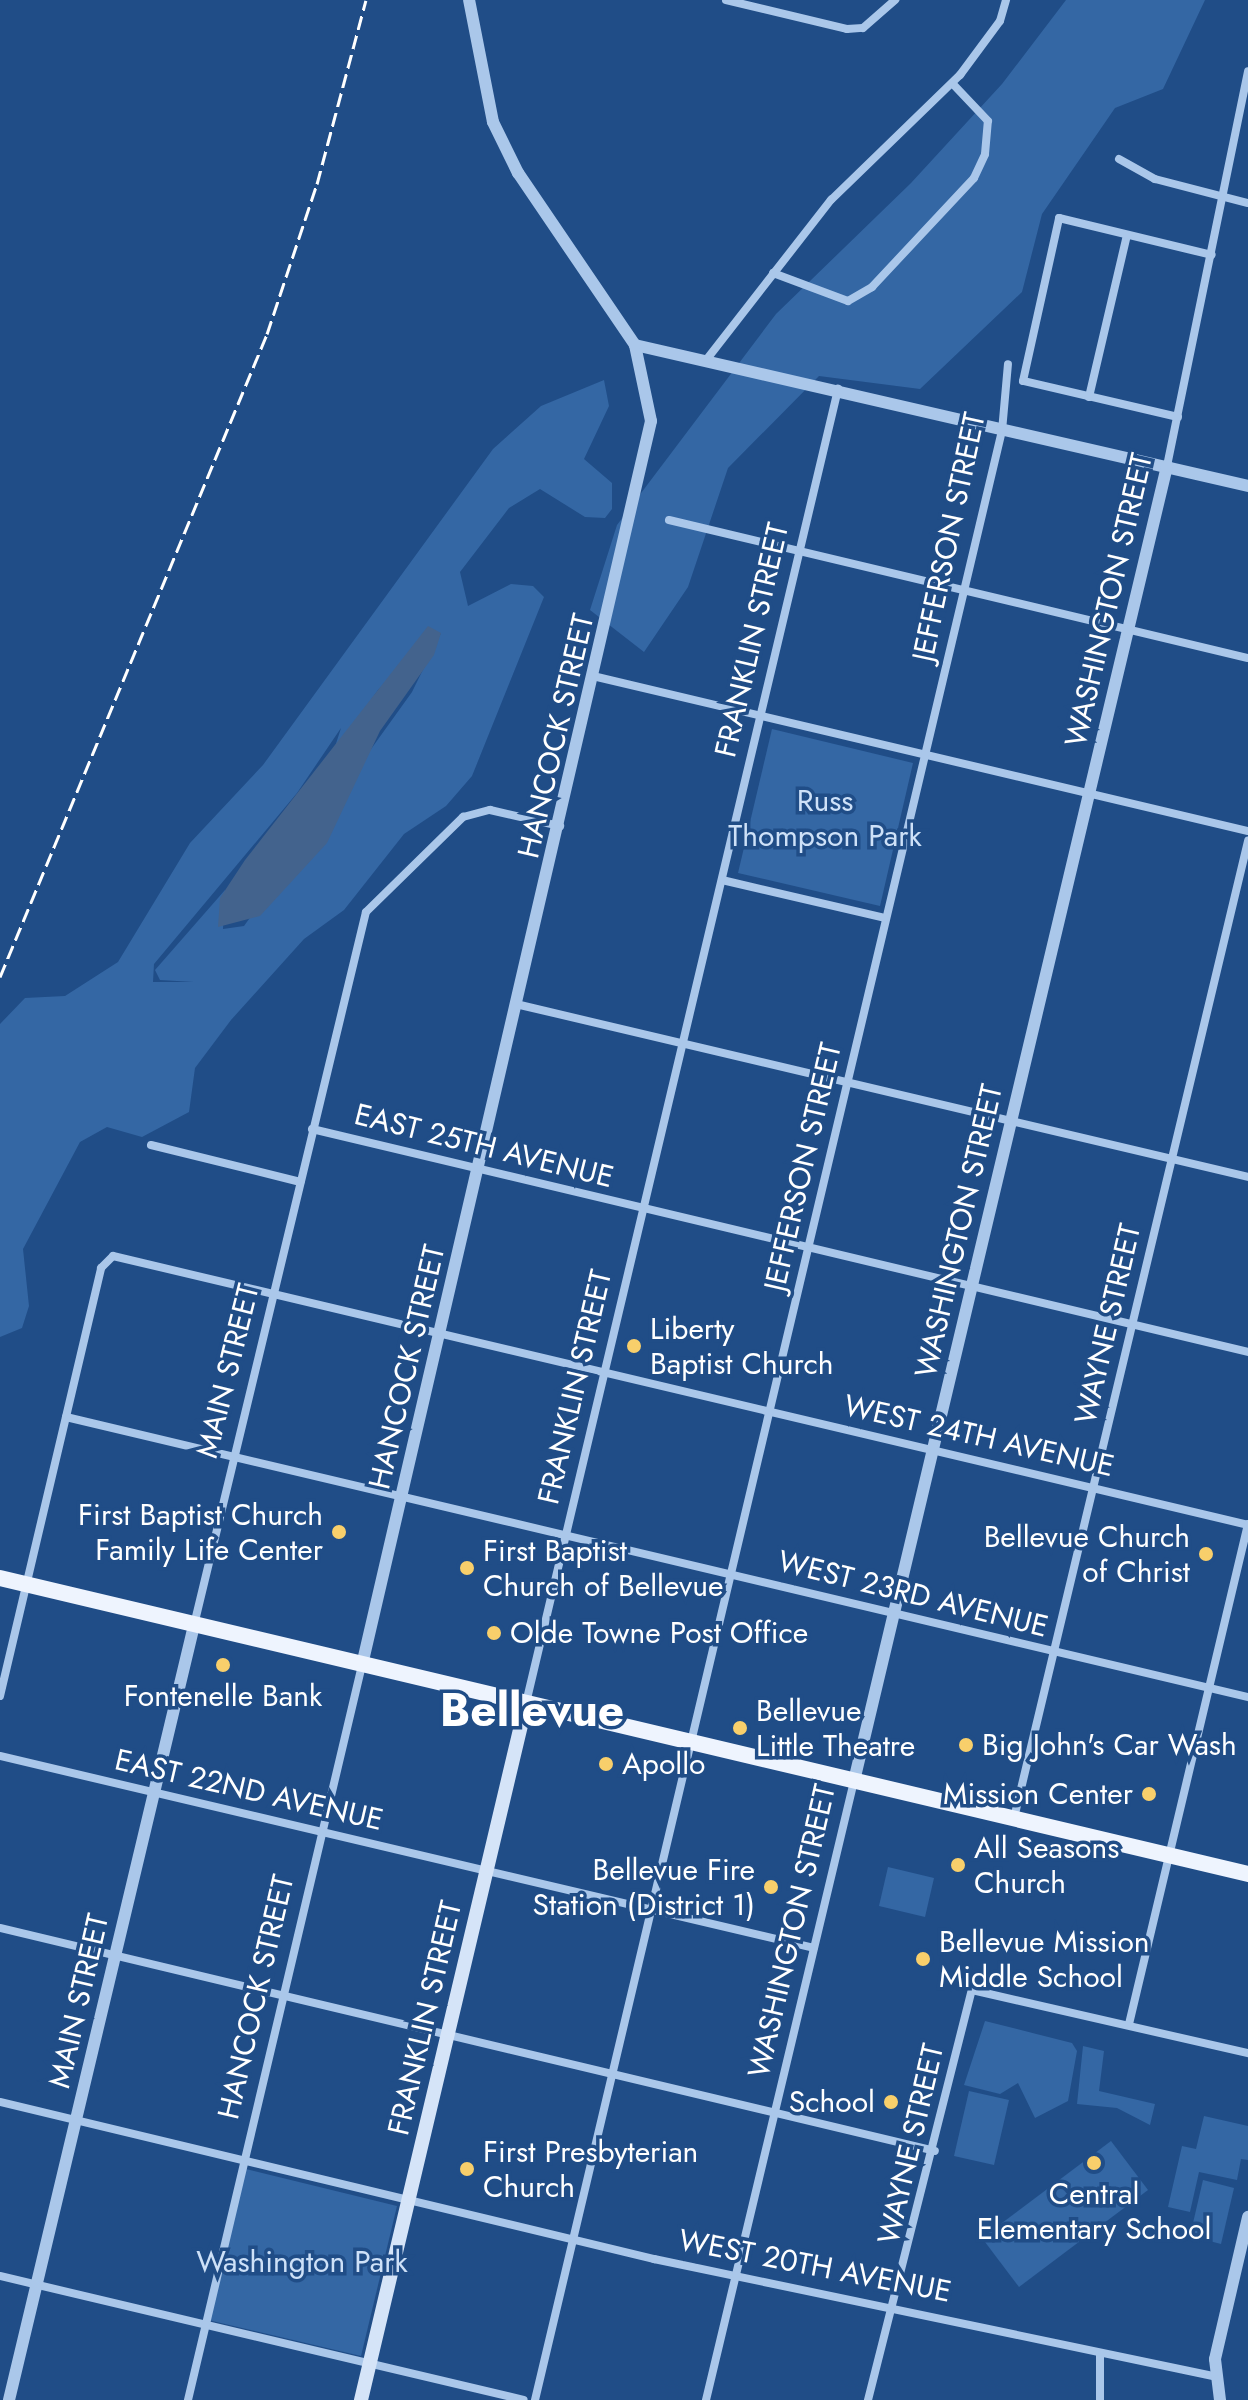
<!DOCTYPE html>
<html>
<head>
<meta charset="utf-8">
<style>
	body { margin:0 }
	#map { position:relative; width:1248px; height:2400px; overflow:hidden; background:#204d87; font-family:Jost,sans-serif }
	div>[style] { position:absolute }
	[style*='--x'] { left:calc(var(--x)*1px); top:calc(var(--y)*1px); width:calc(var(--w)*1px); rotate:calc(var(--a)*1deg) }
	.green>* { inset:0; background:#3467a4 }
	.water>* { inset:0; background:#43638d }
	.minor>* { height:8px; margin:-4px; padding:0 4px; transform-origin:4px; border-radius:4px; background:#aac7ea }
	.tertiary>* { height:12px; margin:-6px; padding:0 6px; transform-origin:6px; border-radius:6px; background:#aac7ea }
	.secondary>* { height:14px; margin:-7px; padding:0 7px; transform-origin:7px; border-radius:7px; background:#d5e4f8 }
	.primary>* { height:16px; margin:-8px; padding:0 8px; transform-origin:8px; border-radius:8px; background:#eef4fe }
	.rail>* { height:3px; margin-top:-1.5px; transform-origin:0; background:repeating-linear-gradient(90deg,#fff 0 14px,transparent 0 20px) }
	.dots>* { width:22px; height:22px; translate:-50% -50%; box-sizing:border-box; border:4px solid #204d87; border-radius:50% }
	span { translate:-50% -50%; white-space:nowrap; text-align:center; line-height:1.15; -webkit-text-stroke:7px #204d87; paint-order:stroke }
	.street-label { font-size:30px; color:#fff }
	.park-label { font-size:30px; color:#cee1f8 }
	.poi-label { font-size:30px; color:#fff }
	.left { translate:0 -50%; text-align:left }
	.right { translate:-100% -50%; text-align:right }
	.town-label { font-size:46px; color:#fff; font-weight:700 }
</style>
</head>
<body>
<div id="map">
	<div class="green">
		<i style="clip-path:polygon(1066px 0,1205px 0,1163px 89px,1115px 108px,1042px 214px,1022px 292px,920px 389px,819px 376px,728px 468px,688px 587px,644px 652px,590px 610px,617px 525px,776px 314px,911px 183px,1002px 84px)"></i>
		<i style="clip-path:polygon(evenodd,604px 380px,609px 406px,584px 459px,612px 483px,612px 509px,605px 518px,585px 517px,540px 489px,509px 508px,460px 572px,468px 606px,511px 584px,533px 586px,544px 597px,472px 776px,446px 806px,404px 834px,344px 910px,304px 939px,231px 1020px,195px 1068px,189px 1112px,142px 1137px,107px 1127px,80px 1142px,23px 1249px,29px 1306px,22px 1328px,0 1337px,0 1024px,25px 998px,65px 996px,118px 962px,190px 843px,263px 765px,493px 449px,541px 406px,604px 380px,441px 633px,412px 692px,244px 926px,223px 929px,225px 890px,155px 970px,160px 980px,194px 982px,153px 982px,154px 964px,297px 793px,341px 728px,333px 753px,378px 690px,441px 633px)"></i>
		<i style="clip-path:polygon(772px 729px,913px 763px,880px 906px,738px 873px)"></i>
		<i style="clip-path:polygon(888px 1867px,934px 1878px,925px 1917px,879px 1906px)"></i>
		<i style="clip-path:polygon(985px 2021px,1072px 2043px,1077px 2051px,1068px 2101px,1035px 2118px,1018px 2083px,1000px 2094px,964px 2085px)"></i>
		<i style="clip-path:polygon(1083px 2046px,1104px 2051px,1099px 2091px,1155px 2104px,1150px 2125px,1117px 2108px,1077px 2104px)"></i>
		<i style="clip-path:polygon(969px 2091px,1009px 2100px,994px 2165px,954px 2156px)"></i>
		<i style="clip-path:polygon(1204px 2116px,1248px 2126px,1248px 2160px,1241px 2159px,1237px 2180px,1199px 2172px,1190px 2212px,1168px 2207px,1182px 2146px,1196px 2149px)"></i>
		<i style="clip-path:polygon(1111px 2141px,1148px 2190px,1019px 2287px,982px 2238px)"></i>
		<i style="clip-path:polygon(242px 2168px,397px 2206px,361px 2356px,208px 2320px)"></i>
		<i style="clip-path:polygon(1203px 2180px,1234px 2188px,1221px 2244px,1190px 2236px)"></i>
	</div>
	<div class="water">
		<i style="clip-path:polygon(428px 626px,441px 633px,434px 655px,380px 731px,327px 843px,260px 916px,218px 927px,220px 898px,245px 860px)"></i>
	</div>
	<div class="minor">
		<i style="--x:726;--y:0;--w:124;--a:13.5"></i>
		<i style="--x:847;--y:29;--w:16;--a:-4"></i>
		<i style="--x:863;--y:28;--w:43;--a:-41.2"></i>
		<i style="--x:1119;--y:159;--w:41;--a:29.1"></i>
		<i style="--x:1155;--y:179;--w:96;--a:14.5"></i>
		<i style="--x:773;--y:273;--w:80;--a:20.5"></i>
		<i style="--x:848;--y:301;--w:28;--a:-30"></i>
		<i style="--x:872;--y:287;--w:149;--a:-46.9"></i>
		<i style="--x:974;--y:178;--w:26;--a:-65"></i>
		<i style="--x:985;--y:154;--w:33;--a:-85"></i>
		<i style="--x:988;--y:121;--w:52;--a:-133.5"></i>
		<i style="--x:707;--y:359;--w:202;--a:-52.1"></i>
		<i style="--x:831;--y:200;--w:180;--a:-44.1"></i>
		<i style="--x:960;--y:75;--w:67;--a:-53.5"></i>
		<i style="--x:1000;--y:21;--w:22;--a:-74"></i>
		<i style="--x:1089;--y:397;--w:166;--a:-76.8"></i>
		<i style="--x:1178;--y:417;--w:159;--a:-166.9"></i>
		<i style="--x:1023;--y:381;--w:167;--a:-77.5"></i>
		<i style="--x:1059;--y:218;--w:157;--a:13.6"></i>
		<i style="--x:1167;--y:466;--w:403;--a:-78.4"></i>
		<i style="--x:669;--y:520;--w:595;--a:13.41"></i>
		<i style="--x:597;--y:677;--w:669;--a:13.31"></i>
		<i style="--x:722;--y:880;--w:167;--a:13.1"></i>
		<i style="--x:520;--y:1005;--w:748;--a:13.29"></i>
		<i style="--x:312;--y:1129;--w:962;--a:13.4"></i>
		<i style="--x:151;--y:1145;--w:154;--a:13.9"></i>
		<i style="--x:66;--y:1417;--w:1215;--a:13.33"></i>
		<i style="--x:194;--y:1625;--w:733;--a:-76.44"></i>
		<i style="--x:366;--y:912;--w:136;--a:-44.4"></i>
		<i style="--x:463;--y:817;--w:28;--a:-15"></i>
		<i style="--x:490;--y:810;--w:72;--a:12.9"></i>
		<i style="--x:0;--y:1696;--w:440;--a:-76.7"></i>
		<i style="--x:101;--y:1268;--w:17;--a:-45"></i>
		<i style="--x:113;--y:1256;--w:1166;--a:13.33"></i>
		<i style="--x:526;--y:1703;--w:1351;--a:-76.64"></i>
		<i style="--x:0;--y:1756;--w:836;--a:13.27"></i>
		<i style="--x:1014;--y:1818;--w:1005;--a:-76.53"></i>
		<i style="--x:0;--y:1928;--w:961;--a:13.41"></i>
		<i style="--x:1129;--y:2024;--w:514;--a:-76.61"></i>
		<i style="--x:0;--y:2102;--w:673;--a:13.5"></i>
		<i style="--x:654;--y:2259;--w:571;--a:11.82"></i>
		<i style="--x:0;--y:2276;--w:538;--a:13.31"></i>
		<i style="--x:188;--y:2400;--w:755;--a:-76.68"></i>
		<i style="--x:535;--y:2400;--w:2024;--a:-76.66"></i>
		<i style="--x:1002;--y:431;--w:67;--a:-84.9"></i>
		<i style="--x:706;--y:2400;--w:636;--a:-76.55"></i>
		<i style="--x:868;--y:2400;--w:423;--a:-75.8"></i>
		<i style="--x:972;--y:1990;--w:283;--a:12.9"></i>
		<i style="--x:1100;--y:2400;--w:47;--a:-90"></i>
	</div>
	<div class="tertiary">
		<i style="--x:635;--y:345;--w:629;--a:12.95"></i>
		<i style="--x:362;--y:1665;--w:1277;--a:-76.92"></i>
		<i style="--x:651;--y:421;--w:78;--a:-101.9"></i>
		<i style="--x:635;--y:345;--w:208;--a:-124.2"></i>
		<i style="--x:518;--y:173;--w:57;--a:-116.1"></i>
		<i style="--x:493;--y:122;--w:124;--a:-101.1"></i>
		<i style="--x:854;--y:1781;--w:1352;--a:-76.61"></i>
		<i style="--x:9;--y:2400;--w:797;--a:-76.57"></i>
		<i style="--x:1220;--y:2400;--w:41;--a:-97"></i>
		<i style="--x:1215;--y:2359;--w:146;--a:-76.9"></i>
	</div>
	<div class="secondary">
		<i style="--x:361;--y:2400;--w:715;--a:-76.66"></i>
	</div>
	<div class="primary">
		<i style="--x:0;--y:1578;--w:1283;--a:13.34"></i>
	</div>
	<div class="rail">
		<i style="--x:0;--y:977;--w:696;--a:-67.45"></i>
		<i style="--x:267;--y:334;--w:158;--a:-71.6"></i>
		<i style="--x:317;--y:184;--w:190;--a:-75.1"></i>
	</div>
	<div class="dots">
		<i style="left:634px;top:1346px;background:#f8cf6b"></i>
		<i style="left:339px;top:1532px;background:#f8cf6b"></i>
		<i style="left:1206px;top:1554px;background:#f8cf6b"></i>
		<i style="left:467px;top:1568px;background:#f8cf6b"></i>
		<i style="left:494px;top:1633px;background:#f8cf6b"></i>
		<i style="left:223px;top:1665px;background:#f8cf6b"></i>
		<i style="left:740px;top:1728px;background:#f8cf6b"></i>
		<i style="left:966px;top:1745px;background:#f8cf6b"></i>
		<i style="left:606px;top:1764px;background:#f8cf6b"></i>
		<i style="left:1149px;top:1794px;background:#f8cf6b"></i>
		<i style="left:958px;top:1865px;background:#f8cf6b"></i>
		<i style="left:771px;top:1887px;background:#f8cf6b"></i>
		<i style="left:923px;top:1959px;background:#f8cf6b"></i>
		<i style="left:891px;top:2102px;background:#f8cf6b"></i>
		<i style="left:1094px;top:2163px;background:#f8cf6b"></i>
		<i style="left:467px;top:2169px;background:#f8cf6b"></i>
	</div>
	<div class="street-label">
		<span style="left:949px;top:537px;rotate:-78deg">JEFFERSON STREET</span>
		<span style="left:1109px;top:600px;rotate:-77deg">WASHINGTON STREET</span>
		<span style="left:752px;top:640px;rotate:-77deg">FRANKLIN STREET</span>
		<span style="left:556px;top:736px;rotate:-77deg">HANCOCK STREET</span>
		<span style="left:484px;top:1146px;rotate:14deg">EAST 25TH AVENUE</span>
		<span style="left:803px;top:1167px;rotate:-77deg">JEFFERSON STREET</span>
		<span style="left:959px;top:1231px;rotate:-77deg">WASHINGTON STREET</span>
		<span style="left:1108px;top:1324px;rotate:-77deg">WAYNE STREET</span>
		<span style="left:407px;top:1367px;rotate:-77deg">HANCOCK STREET</span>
		<span style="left:228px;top:1371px;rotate:-76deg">MAIN STREET</span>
		<span style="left:575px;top:1387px;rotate:-77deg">FRANKLIN STREET</span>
		<span style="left:979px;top:1436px;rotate:13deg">WEST 24TH AVENUE</span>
		<span style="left:913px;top:1594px;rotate:14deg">WEST 23RD AVENUE</span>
		<span style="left:249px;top:1790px;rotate:13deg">EAST 22ND AVENUE</span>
		<span style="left:792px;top:1931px;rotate:-77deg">WASHINGTON STREET</span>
		<span style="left:256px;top:1997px;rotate:-77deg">HANCOCK STREET</span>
		<span style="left:79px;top:2001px;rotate:-77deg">MAIN STREET</span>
		<span style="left:425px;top:2018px;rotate:-77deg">FRANKLIN STREET</span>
		<span style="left:911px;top:2144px;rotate:-77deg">WAYNE STREET</span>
		<span style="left:815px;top:2266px;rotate:11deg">WEST 20TH AVENUE</span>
	</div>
	<div class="park-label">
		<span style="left:825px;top:818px">Russ<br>Thompson Park</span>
		<span style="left:302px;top:2262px">Washington Park</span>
	</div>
	<div class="poi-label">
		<span class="left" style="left:650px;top:1346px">Liberty<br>Baptist Church</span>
		<span class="right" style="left:323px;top:1532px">First Baptist Church<br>Family Life Center</span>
		<span class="right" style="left:1190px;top:1554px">Bellevue Church<br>of Christ</span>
		<span class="left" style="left:483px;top:1568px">First Baptist<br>Church of Bellevue</span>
		<span class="left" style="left:510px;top:1633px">Olde Towne Post Office</span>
		<span style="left:223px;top:1696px">Fontenelle Bank</span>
		<span class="left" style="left:756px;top:1728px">Bellevue<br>Little Theatre</span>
		<span class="left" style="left:982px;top:1745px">Big John's Car Wash</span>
		<span class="left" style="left:622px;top:1764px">Apollo</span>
		<span class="right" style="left:1133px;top:1794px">Mission Center</span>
		<span class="left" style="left:974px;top:1865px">All Seasons<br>Church</span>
		<span class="right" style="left:755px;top:1887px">Bellevue Fire<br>Station (District 1)</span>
		<span class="left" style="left:939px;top:1959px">Bellevue Mission<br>Middle School</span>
		<span class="right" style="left:875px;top:2102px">School</span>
		<span class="left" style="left:483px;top:2169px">First Presbyterian<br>Church</span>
		<span style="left:1094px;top:2211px">Central<br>Elementary School</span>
	</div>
	<div class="town-label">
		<span style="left:532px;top:1710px">Bellevue</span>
	</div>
</div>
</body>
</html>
